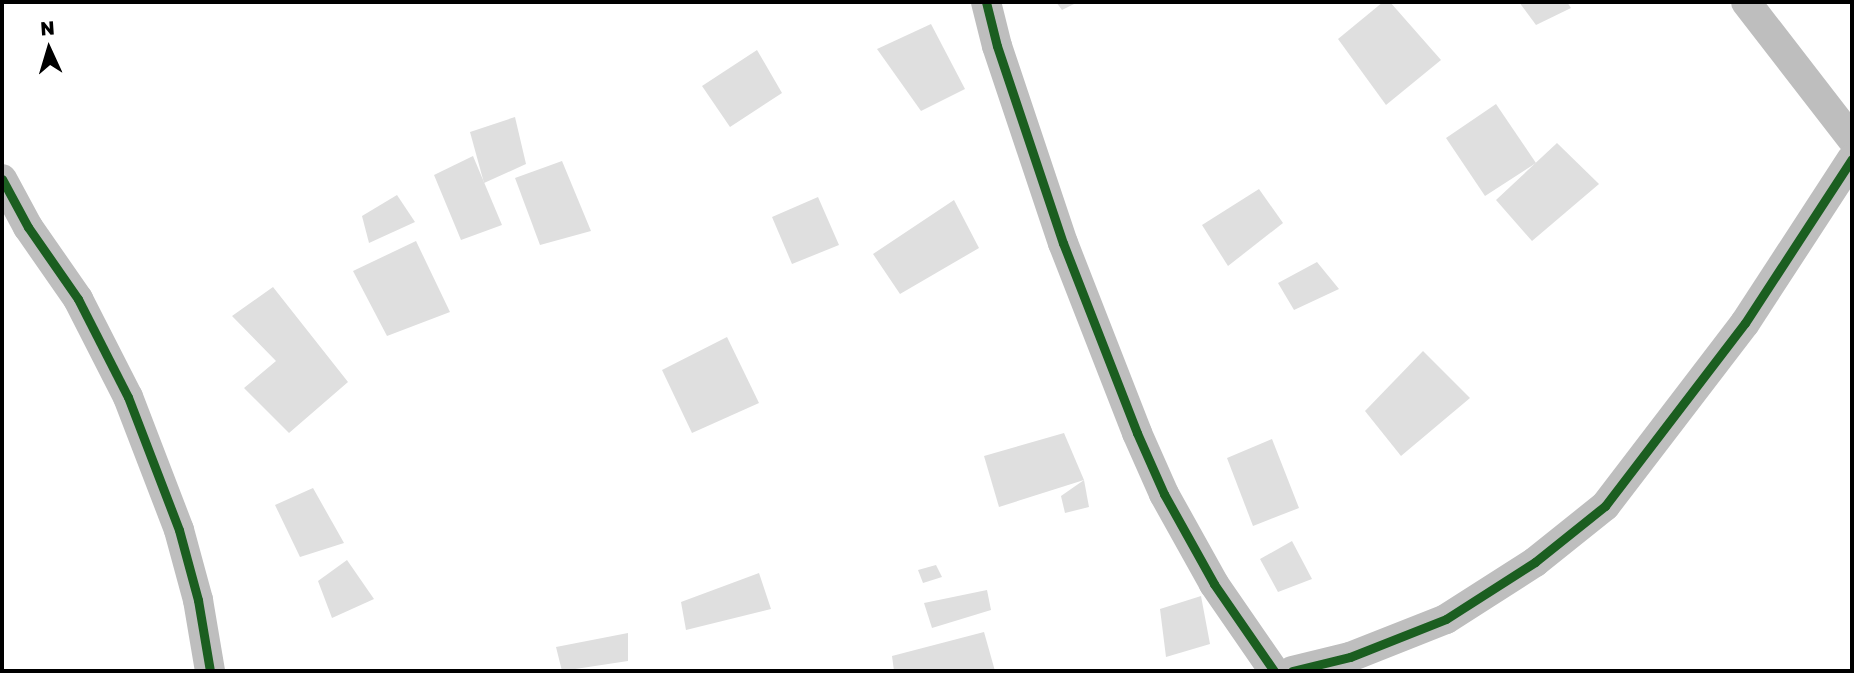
<!DOCTYPE html>
<html>
<head>
<meta charset="utf-8">
<style>
	body { margin:0 }
	#map { position:relative; width:1854px; height:673px; overflow:hidden; background:#fff; font-family:"Golos Text",sans-serif }
	div>[style] { position:absolute }
	[style*='--x'] { left:calc(var(--x)*1px); top:calc(var(--y)*1px); width:calc(var(--w)*1px); rotate:calc(var(--a)*1deg) }
	.building>* { inset:0; background:#dfdfdf }
	.minor>* { height:30px; margin:-15px; padding:0 15px; transform-origin:15px; border-radius:15px; background:#bebebe }
	.cycleway>* { height:9px; margin:-4.5px; padding:0 4.5px; transform-origin:4.5px; border-radius:4.5px; background:#1b5e20 }
	span { translate:-50% -50%; white-space:nowrap; text-align:center; line-height:1.15; -webkit-text-stroke:7px #fff; paint-order:stroke }
	.frame { position:absolute; inset:0; border:4px solid #000; pointer-events:none }
	.north { position:absolute; left:14px; top:14px; width:70px; height:70px; -webkit-text-stroke:5px #fff; paint-order:stroke; rotate:356deg; font-size:19px; font-weight:700; line-height:28px; text-align:center; color:#000 }
	.north::after { content:''; display:block; margin:auto; width:24px; height:32px; background:#000; clip-path:polygon(50% 0,100% 100%,50% 72%,0 100%) }
</style>
</head>
<body>
<div id="map">
	<div class="building">
		<i style="clip-path:polygon(1056px 2px,1078px 2px,1062px 10px)"></i>
		<i style="clip-path:polygon(1383px 2px,1390px 2px,1441px 60px,1386px 105px,1338px 39px)"></i>
		<i style="clip-path:polygon(1519px 2px,1567px 2px,1571px 8px,1536px 25px)"></i>
		<i style="clip-path:polygon(931px 24px,965px 89px,921px 111px,877px 49px)"></i>
		<i style="clip-path:polygon(757px 50px,782px 93px,730px 127px,702px 86px)"></i>
		<i style="clip-path:polygon(1496px 104px,1536px 163px,1485px 196px,1446px 138px)"></i>
		<i style="clip-path:polygon(515px 117px,526px 164px,484px 183px,470px 132px)"></i>
		<i style="clip-path:polygon(1557px 143px,1599px 184px,1532px 241px,1496px 200px)"></i>
		<i style="clip-path:polygon(473px 156px,502px 225px,461px 240px,434px 175px)"></i>
		<i style="clip-path:polygon(562px 161px,591px 231px,540px 245px,515px 178px)"></i>
		<i style="clip-path:polygon(1259px 189px,1283px 223px,1228px 266px,1202px 225px)"></i>
		<i style="clip-path:polygon(397px 195px,415px 222px,369px 243px,362px 216px)"></i>
		<i style="clip-path:polygon(818px 197px,839px 245px,792px 264px,772px 217px)"></i>
		<i style="clip-path:polygon(954px 200px,979px 248px,900px 294px,873px 254px)"></i>
		<i style="clip-path:polygon(416px 241px,450px 312px,387px 336px,353px 271px)"></i>
		<i style="clip-path:polygon(1317px 262px,1339px 289px,1294px 310px,1278px 283px)"></i>
		<i style="clip-path:polygon(273px 287px,348px 382px,289px 433px,244px 388px,276px 361px,232px 316px)"></i>
		<i style="clip-path:polygon(727px 337px,759px 403px,692px 433px,662px 370px)"></i>
		<i style="clip-path:polygon(1423px 351px,1470px 398px,1401px 456px,1365px 411px)"></i>
		<i style="clip-path:polygon(1064px 433px,1084px 480px,999px 507px,984px 456px)"></i>
		<i style="clip-path:polygon(1272px 439px,1299px 508px,1253px 526px,1227px 458px)"></i>
		<i style="clip-path:polygon(1084px 480px,1089px 507px,1065px 513px,1061px 496px)"></i>
		<i style="clip-path:polygon(313px 488px,344px 543px,300px 557px,275px 505px)"></i>
		<i style="clip-path:polygon(1292px 541px,1312px 579px,1278px 592px,1260px 559px)"></i>
		<i style="clip-path:polygon(347px 560px,374px 599px,332px 618px,318px 581px)"></i>
		<i style="clip-path:polygon(936px 565px,942px 577px,923px 583px,918px 570px)"></i>
		<i style="clip-path:polygon(759px 573px,771px 609px,686px 630px,681px 602px)"></i>
		<i style="clip-path:polygon(987px 590px,991px 610px,932px 628px,924px 603px)"></i>
		<i style="clip-path:polygon(1201px 596px,1210px 644px,1166px 657px,1160px 609px)"></i>
		<i style="clip-path:polygon(984px 632px,995px 671px,894px 671px,892px 656px)"></i>
		<i style="clip-path:polygon(628px 633px,628px 661px,562px 671px,556px 647px)"></i>
	</div>
	<div class="minor">
		<i style="--x:986;--y:2;--w:45;--a:76"></i>
		<i style="--x:997;--y:46;--w:208;--a:71.5"></i>
		<i style="--x:1063;--y:243;--w:204;--a:68.7"></i>
		<i style="--x:1137;--y:433;--w:67;--a:66.1"></i>
		<i style="--x:1164;--y:494;--w:103;--a:60.9"></i>
		<i style="--x:1214;--y:584;--w:106;--a:55.4"></i>
		<i style="--x:1746;--y:2;--w:173;--a:52.3"></i>
		<i style="--x:2;--y:179;--w:55;--a:61.6"></i>
		<i style="--x:28;--y:227;--w:88;--a:55.2"></i>
		<i style="--x:78;--y:299;--w:110;--a:63"></i>
		<i style="--x:128;--y:397;--w:142;--a:69"></i>
		<i style="--x:179;--y:530;--w:73;--a:74.8"></i>
		<i style="--x:198;--y:600;--w:72;--a:80.4"></i>
		<i style="--x:1292;--y:671;--w:60;--a:-13.6"></i>
		<i style="--x:1350;--y:657;--w:103;--a:-21.6"></i>
		<i style="--x:1446;--y:619;--w:106;--a:-32.6"></i>
		<i style="--x:1535;--y:562;--w:90;--a:-38.7"></i>
		<i style="--x:1605;--y:506;--w:230;--a:-52.6"></i>
		<i style="--x:1745;--y:323;--w:196;--a:-56.9"></i>
	</div>
	<div class="cycleway">
		<i style="--x:986;--y:2;--w:45;--a:76"></i>
		<i style="--x:997;--y:46;--w:208;--a:71.5"></i>
		<i style="--x:1063;--y:243;--w:204;--a:68.7"></i>
		<i style="--x:1137;--y:433;--w:67;--a:66.1"></i>
		<i style="--x:1164;--y:494;--w:103;--a:60.9"></i>
		<i style="--x:1214;--y:584;--w:106;--a:55.4"></i>
		<i style="--x:2;--y:179;--w:55;--a:61.6"></i>
		<i style="--x:28;--y:227;--w:88;--a:55.2"></i>
		<i style="--x:78;--y:299;--w:110;--a:63"></i>
		<i style="--x:128;--y:397;--w:142;--a:69"></i>
		<i style="--x:179;--y:530;--w:73;--a:74.8"></i>
		<i style="--x:198;--y:600;--w:72;--a:80.4"></i>
		<i style="--x:1292;--y:671;--w:60;--a:-13.6"></i>
		<i style="--x:1350;--y:657;--w:103;--a:-21.6"></i>
		<i style="--x:1446;--y:619;--w:106;--a:-32.6"></i>
		<i style="--x:1535;--y:562;--w:90;--a:-38.7"></i>
		<i style="--x:1605;--y:506;--w:230;--a:-52.6"></i>
		<i style="--x:1745;--y:323;--w:196;--a:-56.9"></i>
	</div>
	<div class="frame"></div>
	<div class="north">N</div>
</div>
</body>
</html>
